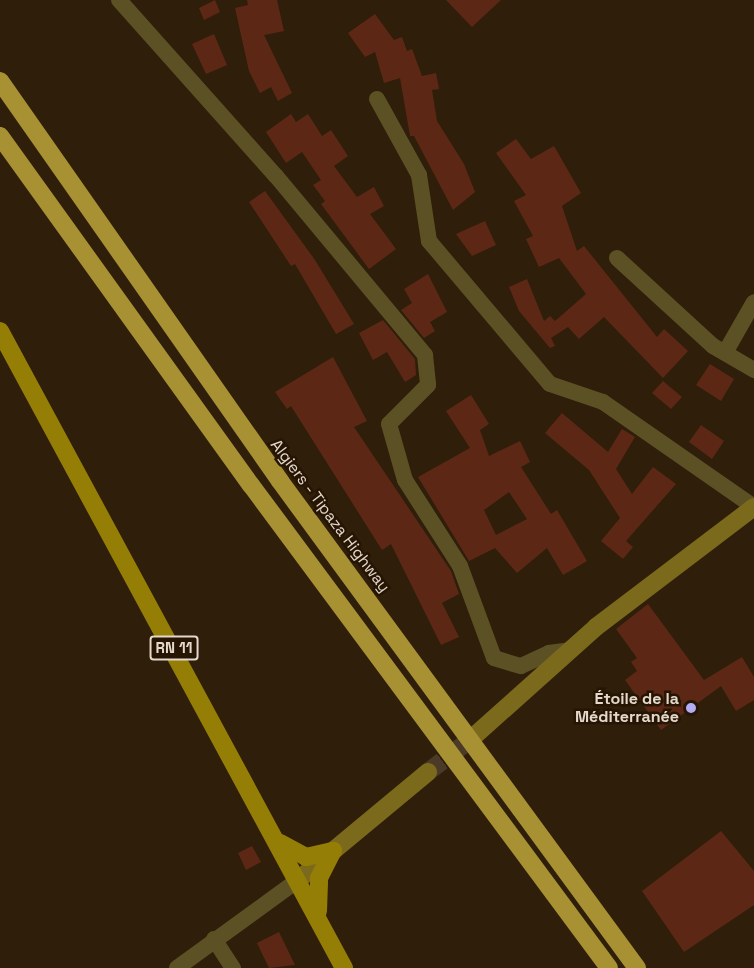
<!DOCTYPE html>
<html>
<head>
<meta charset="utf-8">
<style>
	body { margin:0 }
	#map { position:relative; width:754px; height:968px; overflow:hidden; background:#2f1e0a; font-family:"Space Grotesk",sans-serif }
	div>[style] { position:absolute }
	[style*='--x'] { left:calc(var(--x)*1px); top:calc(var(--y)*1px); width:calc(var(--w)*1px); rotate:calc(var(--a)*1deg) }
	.building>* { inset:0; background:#5c2815 }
	.secondary-tunnel>* { height:18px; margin-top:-9px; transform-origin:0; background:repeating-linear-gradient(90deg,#4a3a27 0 18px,transparent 0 27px) }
	.street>* { height:16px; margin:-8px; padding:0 8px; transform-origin:8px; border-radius:8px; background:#5c5125 }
	.secondary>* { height:18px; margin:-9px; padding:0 9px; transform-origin:9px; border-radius:9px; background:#7c6a1c }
	.primary>* { height:18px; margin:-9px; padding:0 9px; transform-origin:9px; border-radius:9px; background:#957e06 }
	.highway>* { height:18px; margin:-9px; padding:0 9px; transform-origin:9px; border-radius:9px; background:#a79133 }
	.dots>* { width:16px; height:16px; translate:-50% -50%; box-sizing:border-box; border:3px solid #251502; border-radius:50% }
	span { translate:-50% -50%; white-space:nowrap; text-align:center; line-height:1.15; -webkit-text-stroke:5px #251502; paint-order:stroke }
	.shield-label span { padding:2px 4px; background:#251502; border:2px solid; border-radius:4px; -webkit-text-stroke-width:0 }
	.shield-label { font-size:15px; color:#e4d8cc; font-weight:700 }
	.street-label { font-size:16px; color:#e4d8cc }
	.poi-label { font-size:16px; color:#e4d8cc; font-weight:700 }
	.right { translate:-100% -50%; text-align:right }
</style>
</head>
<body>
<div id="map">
	<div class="building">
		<i style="clip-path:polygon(215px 0,220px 12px,204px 20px,199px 8px)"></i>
		<i style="clip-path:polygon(247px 0,277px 0,284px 31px,264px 35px,292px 93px,278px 101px,271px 87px,260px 93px,249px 71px,235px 8px,248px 5px)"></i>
		<i style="clip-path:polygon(446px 0,501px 0,472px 27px)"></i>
		<i style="clip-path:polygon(375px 14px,394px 40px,402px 37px,407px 51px,412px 49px,422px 76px,436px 73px,439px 89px,432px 90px,437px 121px,464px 164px,475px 192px,453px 210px,414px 136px,410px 136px,400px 78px,384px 83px,375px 52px,365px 57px,348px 33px)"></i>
		<i style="clip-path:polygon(214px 34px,227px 65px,206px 74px,192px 44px)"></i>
		<i style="clip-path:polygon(291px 114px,296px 122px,308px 114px,322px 136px,331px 130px,348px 156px,334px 166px,357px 197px,374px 187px,384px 206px,370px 214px,396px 249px,369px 269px,321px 204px,325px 201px,313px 185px,321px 180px,302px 152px,286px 163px,266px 132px)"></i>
		<i style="clip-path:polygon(516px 139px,531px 159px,554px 146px,581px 193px,562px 206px,577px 251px,584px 246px,657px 337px,664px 329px,688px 351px,663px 378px,604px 317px,579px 339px,568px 327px,551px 338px,555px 346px,550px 348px,519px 311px,509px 287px,527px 279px,544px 321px,550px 316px,555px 321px,586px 294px,559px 258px,539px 267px,526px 239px,533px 236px,514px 201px,526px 195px,496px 153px)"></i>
		<i style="clip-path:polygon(265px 191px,315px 260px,354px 324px,336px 334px,295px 264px,291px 266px,249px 202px)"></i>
		<i style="clip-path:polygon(485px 221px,496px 245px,472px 256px,456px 234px)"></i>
		<i style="clip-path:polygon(428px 274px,447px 312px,430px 322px,435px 331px,424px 338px,401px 310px,412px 303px,404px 289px)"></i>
		<i style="clip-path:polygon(383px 320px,415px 359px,416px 375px,405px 382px,387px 352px,373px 360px,359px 333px)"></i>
		<i style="clip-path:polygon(333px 357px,367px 421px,354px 427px,451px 571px,459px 594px,442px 603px,459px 637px,441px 645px,391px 544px,382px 550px,291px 406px,287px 409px,275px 392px)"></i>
		<i style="clip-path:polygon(710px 364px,734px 379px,721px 401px,696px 385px)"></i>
		<i style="clip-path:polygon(663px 381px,682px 397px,671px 409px,652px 393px)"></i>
		<i style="clip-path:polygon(evenodd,471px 395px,489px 424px,480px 430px,489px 456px,520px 441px,530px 462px,521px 467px,551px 514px,557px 510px,587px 561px,563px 575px,547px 548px,517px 573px,495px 548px,469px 561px,418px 477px,470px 448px,446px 411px,471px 395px,509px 492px,527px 519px,496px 535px,484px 510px,509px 492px)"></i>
		<i style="clip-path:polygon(562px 413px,608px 452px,622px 429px,635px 437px,616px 469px,632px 494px,653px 467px,676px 484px,626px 541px,633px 547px,623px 559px,601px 541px,620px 518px,589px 470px,545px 433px)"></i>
		<i style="clip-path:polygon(701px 425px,724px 441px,712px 459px,689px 442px)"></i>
		<i style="clip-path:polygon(648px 604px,704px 680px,742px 657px,754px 677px,754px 700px,736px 711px,721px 686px,661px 730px,625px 680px,637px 671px,631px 662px,637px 658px,616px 629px)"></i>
		<i style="clip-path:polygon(721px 831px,754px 871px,754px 905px,684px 952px,642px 891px)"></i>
		<i style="clip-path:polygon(252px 846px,261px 862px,246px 870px,238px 853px)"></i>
		<i style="clip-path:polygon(279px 932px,295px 965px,269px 968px,257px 943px)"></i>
	</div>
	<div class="secondary-tunnel">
		<i style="--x:428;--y:772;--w:56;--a:-37.7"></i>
	</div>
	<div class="street">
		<i style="--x:119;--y:0;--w:236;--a:48.3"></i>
		<i style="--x:276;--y:176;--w:233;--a:50.2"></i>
		<i style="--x:425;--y:355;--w:30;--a:84"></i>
		<i style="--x:428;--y:385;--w:55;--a:135"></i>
		<i style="--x:389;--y:424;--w:58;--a:74.1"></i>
		<i style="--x:405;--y:480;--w:102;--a:57.4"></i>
		<i style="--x:460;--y:566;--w:98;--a:69.7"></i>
		<i style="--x:494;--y:658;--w:28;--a:17"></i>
		<i style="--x:521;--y:666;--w:31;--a:-25"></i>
		<i style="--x:549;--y:653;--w:21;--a:-8"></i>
		<i style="--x:377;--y:99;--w:87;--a:61.1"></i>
		<i style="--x:419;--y:175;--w:67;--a:81.4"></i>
		<i style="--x:429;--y:241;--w:187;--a:49.8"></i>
		<i style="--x:550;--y:384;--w:56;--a:18.8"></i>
		<i style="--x:603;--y:402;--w:184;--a:34.8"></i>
		<i style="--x:617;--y:258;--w:130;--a:42.5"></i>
		<i style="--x:713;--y:346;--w:48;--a:30.3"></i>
		<i style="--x:726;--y:351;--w:56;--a:-60.3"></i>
		<i style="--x:214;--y:939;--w:35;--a:57"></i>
		<i style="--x:177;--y:968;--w:150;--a:-36"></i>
	</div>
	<div class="secondary">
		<i style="--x:472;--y:738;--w:166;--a:-41.8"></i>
		<i style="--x:596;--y:627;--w:198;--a:-37.2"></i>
		<i style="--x:298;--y:880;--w:169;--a:-39.7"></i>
	</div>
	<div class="primary">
		<i style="--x:0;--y:331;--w:724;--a:61.63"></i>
		<i style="--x:280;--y:843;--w:30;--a:28"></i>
		<i style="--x:306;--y:857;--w:28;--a:-13"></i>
		<i style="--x:318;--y:911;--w:33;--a:-88"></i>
		<i style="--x:319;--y:878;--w:30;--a:-63"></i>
	</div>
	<div class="highway">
		<i style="--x:0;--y:81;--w:488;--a:55"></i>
		<i style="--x:280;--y:481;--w:604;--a:53.76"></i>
		<i style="--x:0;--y:136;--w:430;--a:54.3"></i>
		<i style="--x:251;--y:485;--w:601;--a:53.45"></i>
	</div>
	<div class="dots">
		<i style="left:691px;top:708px;background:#b5acf8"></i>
	</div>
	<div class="shield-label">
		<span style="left:174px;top:648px">RN 11</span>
	</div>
	<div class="street-label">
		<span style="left:330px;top:516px;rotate:53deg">Algiers - Tipaza Highway</span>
	</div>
	<div class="poi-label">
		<span class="right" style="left:679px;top:708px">Étoile de la<br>Méditerranée</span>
	</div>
</div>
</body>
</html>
